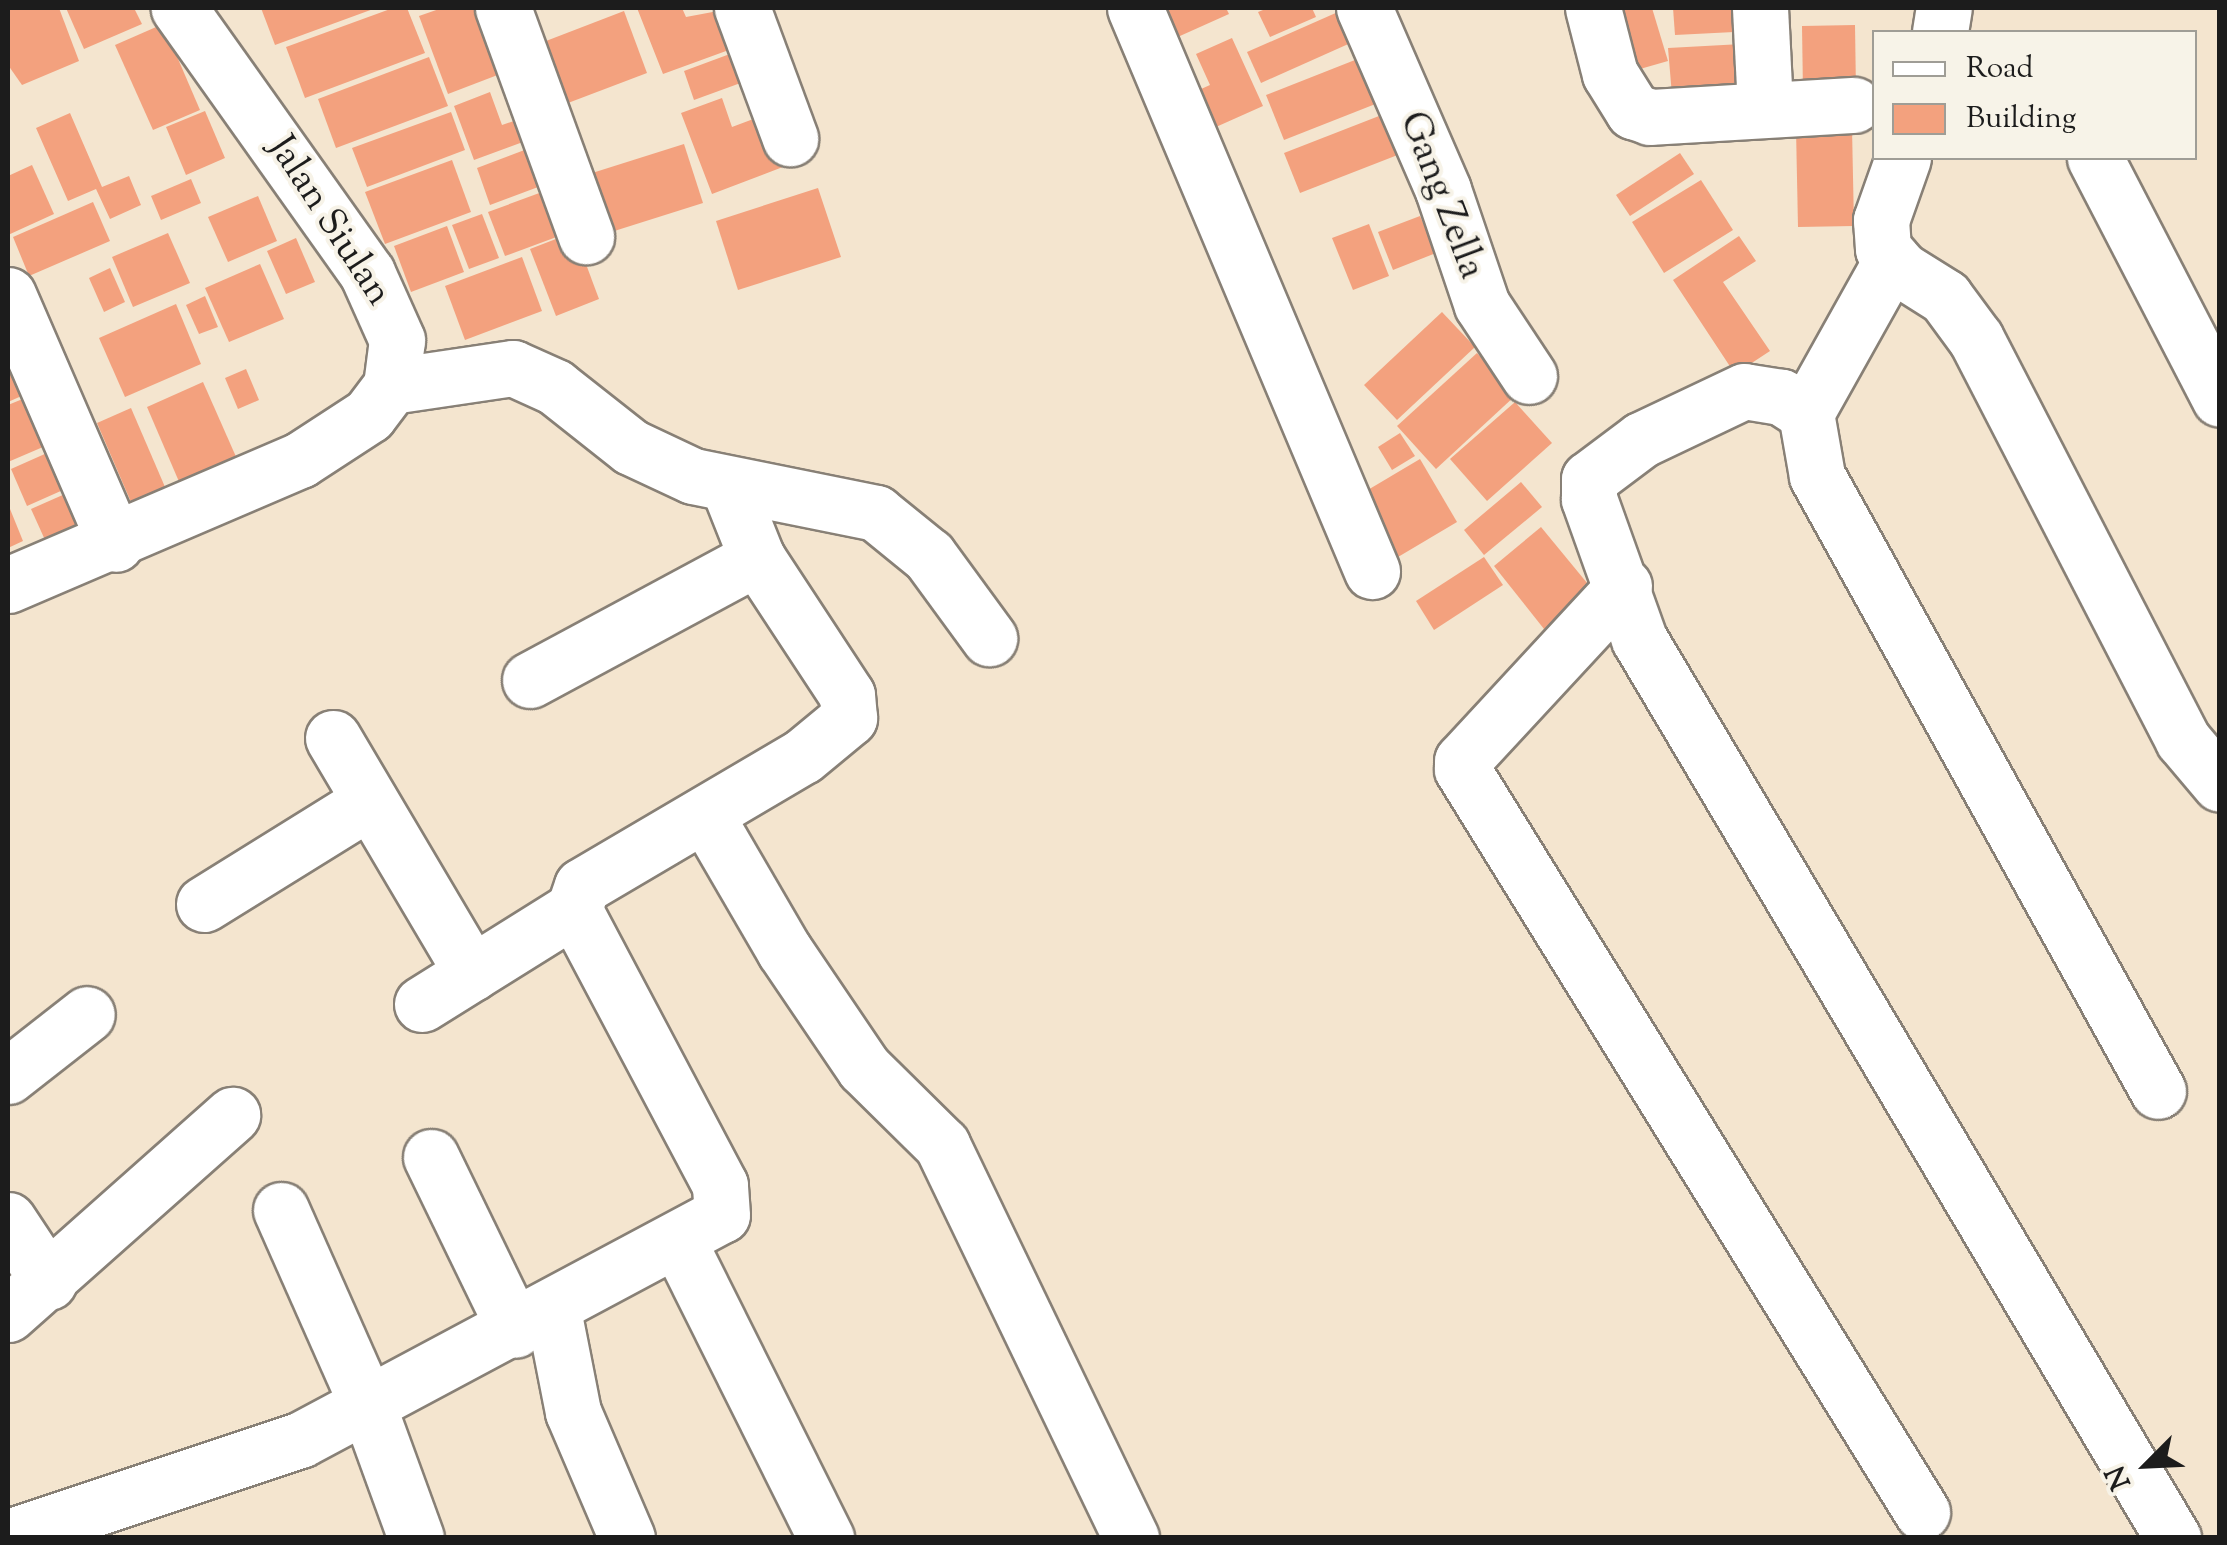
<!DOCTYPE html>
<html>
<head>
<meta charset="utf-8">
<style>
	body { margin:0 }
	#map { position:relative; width:2227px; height:1545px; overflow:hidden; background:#f4e5cf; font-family:"Sorts Mill Goudy",serif }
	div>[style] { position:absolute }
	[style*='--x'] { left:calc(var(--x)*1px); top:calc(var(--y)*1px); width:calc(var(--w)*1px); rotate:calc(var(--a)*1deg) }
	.building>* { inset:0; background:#f3a17e }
	.roads { filter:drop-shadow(2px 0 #888076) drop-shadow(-2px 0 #888076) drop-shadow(0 2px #888076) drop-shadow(0 -2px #888076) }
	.minor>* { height:55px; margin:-27.5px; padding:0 27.5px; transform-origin:27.5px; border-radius:27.5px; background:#fff }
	span { translate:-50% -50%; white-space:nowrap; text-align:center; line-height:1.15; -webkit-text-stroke:8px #f7f3e8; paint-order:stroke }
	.street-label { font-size:38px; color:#1c1c1c }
	.frame { position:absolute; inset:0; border:10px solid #1c1c1c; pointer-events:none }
	.legend { position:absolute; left:1872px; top:30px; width:325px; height:130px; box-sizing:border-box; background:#f7f3e8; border:2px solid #9f9d96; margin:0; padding:12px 18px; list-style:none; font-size:30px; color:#1c1c1c }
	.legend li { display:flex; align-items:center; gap:20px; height:50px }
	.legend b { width:50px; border:2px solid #9f9d96 }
	.north { position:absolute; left:2097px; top:1415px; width:100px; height:100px; -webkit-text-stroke:8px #f7f3e8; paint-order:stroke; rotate:246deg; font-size:28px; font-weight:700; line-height:40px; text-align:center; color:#1c1c1c }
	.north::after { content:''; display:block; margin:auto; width:35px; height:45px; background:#1c1c1c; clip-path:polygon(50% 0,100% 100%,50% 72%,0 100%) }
</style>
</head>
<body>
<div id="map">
	<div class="building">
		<i style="clip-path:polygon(8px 8px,59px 8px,79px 61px,22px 85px,8px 65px)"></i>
		<i style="clip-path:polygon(66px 8px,134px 8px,142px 24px,84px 49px)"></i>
		<i style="clip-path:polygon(261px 8px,376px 8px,275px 45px)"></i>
		<i style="clip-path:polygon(393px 8px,407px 8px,425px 53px,305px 98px,286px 47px)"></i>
		<i style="clip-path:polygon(442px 8px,484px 8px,508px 71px,448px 94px,419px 16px)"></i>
		<i style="clip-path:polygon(637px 8px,682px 8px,686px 17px,734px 8px,748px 43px,663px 74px)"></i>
		<i style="clip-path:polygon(1156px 8px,1226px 8px,1229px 14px,1171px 40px)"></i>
		<i style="clip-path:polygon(1268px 8px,1312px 8px,1316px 17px,1270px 37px,1258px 12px)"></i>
		<i style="clip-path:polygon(1347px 8px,1364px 37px,1261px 83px,1247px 52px)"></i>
		<i style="clip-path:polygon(1614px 8px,1652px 8px,1668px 61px,1633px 71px)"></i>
		<i style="clip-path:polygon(1673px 8px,1752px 8px,1754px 31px,1675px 35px)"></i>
		<i style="clip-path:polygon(624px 11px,647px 73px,568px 103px,546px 41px)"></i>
		<i style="clip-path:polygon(163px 24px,200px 110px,153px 130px,115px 45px)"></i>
		<i style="clip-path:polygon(1855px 25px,1856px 92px,1803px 93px,1802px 26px)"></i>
		<i style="clip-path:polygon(1232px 38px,1263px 106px,1207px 131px,1190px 94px,1210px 85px,1196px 54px)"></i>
		<i style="clip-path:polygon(1742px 44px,1745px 103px,1673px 107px,1668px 48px)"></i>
		<i style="clip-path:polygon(746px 48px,757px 77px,694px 100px,684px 71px)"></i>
		<i style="clip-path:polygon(429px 57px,448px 106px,336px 148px,318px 99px)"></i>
		<i style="clip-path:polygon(1360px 58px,1378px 103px,1284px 140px,1266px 95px)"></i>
		<i style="clip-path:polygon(490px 92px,502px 125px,523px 118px,531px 139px,474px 160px,454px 106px)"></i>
		<i style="clip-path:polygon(722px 98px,732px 127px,769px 113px,788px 165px,712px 194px,681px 113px)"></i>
		<i style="clip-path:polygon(1397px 109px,1413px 149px,1300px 193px,1284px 153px)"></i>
		<i style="clip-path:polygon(205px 111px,225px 158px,186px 175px,166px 127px)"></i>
		<i style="clip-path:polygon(451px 112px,465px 150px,367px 187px,352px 148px)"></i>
		<i style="clip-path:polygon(70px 113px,102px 187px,129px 176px,141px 205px,110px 219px,96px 189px,68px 201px,36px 128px)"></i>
		<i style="clip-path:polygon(1852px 128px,1854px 226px,1798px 227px,1796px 129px)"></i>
		<i style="clip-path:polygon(543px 143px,557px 180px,490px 205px,477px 168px)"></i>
		<i style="clip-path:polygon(684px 144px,703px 203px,608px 233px,589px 174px)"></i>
		<i style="clip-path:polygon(1680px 153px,1694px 174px,1630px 216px,1616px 195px)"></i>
		<i style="clip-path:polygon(452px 160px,471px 212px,385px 244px,365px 192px)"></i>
		<i style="clip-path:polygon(32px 165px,54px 214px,8px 235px,8px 176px)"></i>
		<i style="clip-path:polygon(191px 179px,201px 203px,161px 220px,151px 196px)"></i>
		<i style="clip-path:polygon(1701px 180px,1733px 230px,1664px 273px,1632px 222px)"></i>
		<i style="clip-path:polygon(553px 188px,570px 232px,505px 256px,488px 212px)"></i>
		<i style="clip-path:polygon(818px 188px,841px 257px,738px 290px,716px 221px)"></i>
		<i style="clip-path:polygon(258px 196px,277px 241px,228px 262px,208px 217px)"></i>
		<i style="clip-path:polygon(93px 202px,110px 241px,29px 276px,13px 237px)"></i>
		<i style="clip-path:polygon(482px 214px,499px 258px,469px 269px,452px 225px)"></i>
		<i style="clip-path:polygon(1420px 216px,1436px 253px,1393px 270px,1378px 232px)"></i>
		<i style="clip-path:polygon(1369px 224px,1389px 276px,1353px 290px,1332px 238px)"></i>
		<i style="clip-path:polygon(447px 226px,464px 272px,411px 292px,394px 246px)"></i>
		<i style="clip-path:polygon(574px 232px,599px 299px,556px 316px,530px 249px)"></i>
		<i style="clip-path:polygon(168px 233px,190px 283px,133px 307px,112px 257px)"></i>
		<i style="clip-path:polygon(1739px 236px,1756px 261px,1723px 282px,1770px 351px,1735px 374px,1673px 280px)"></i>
		<i style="clip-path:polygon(296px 238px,315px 282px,286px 294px,267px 251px)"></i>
		<i style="clip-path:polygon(522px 257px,542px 311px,465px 340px,445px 286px)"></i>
		<i style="clip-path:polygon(260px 264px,284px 319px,229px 342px,205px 288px)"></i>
		<i style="clip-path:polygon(110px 268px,125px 302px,104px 312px,89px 278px)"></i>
		<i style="clip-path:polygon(205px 296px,218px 327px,199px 334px,186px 305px)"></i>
		<i style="clip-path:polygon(176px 304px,201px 364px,125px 397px,99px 338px)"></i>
		<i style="clip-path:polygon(1442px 312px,1475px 347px,1397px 420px,1364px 385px)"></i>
		<i style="clip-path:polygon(1477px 353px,1516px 395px,1436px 469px,1397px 426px)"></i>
		<i style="clip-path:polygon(8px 362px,35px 390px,8px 402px)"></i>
		<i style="clip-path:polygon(246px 369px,259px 400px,238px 409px,225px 378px)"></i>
		<i style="clip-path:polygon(203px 382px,237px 459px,180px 484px,147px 407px)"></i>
		<i style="clip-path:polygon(30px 396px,50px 444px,8px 462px,8px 405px)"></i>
		<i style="clip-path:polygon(1515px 402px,1552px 443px,1487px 501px,1450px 459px)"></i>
		<i style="clip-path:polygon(131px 408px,165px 487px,131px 502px,97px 423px)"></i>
		<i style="clip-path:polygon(1400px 433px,1415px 456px,1392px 470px,1378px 447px)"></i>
		<i style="clip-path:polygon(56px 449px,72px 486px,27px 506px,11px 469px)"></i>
		<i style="clip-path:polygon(1420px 459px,1457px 522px,1398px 557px,1361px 494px)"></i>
		<i style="clip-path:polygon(1521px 482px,1542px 507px,1484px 555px,1464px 530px)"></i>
		<i style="clip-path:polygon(74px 490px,92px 533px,50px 551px,31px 509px)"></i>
		<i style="clip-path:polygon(8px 504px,23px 541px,8px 548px)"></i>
		<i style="clip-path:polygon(1541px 527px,1592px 589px,1544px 629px,1494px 566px)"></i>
		<i style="clip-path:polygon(1484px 557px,1503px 585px,1434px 630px,1416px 601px)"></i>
	</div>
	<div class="roads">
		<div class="minor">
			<i style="--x:503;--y:8;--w:243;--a:70"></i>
			<i style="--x:742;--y:8;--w:139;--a:69.7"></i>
			<i style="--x:1135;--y:8;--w:611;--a:67.17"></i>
			<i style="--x:1364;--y:8;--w:198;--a:66.5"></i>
			<i style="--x:1443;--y:190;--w:121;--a:71.3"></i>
			<i style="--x:1482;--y:305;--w:85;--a:56.5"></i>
			<i style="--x:1593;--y:8;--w:68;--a:75.6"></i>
			<i style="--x:1610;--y:74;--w:44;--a:58.1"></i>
			<i style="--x:1633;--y:111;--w:18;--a:19"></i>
			<i style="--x:1650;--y:117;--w:204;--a:-3.4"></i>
			<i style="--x:1760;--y:8;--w:100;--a:87.1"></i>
			<i style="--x:1940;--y:32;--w:24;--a:-81"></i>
			<i style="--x:1903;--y:158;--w:66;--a:109.5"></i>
			<i style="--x:1881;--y:220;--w:29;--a:86"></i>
			<i style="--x:1883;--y:249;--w:28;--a:48"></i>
			<i style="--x:1902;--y:270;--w:51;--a:32.1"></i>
			<i style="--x:1945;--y:297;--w:52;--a:53.6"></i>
			<i style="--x:1976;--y:339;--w:451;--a:62.7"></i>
			<i style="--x:2183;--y:740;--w:57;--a:49.9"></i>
			<i style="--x:2095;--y:158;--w:271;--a:62.6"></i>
			<i style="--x:1892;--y:259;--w:176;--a:119.2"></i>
			<i style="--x:1806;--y:413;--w:64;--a:80.1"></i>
			<i style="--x:1817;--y:476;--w:703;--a:60.99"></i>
			<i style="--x:8;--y:295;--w:271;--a:66.6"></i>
			<i style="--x:391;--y:386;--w:123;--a:-8.4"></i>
			<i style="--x:513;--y:368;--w:46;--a:24.3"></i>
			<i style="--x:555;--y:387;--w:97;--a:38.3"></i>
			<i style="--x:631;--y:447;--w:68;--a:25.1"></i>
			<i style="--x:693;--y:476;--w:187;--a:11.4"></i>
			<i style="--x:876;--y:513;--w:68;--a:39.1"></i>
			<i style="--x:929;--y:556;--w:102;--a:53.8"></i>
			<i style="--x:1806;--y:413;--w:30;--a:-147"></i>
			<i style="--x:1781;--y:397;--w:37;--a:-171"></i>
			<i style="--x:1744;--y:391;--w:114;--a:154.6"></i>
			<i style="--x:1641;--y:440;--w:65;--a:143.1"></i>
			<i style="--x:1589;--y:479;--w:20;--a:90"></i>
			<i style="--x:1589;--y:499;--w:149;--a:70.3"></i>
			<i style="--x:1639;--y:639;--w:1046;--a:59.29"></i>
			<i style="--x:8;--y:585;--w:318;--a:-23.2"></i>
			<i style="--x:300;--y:460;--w:82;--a:-33.1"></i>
			<i style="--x:369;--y:415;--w:36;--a:-53"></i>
			<i style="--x:391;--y:386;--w:46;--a:-82.6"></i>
			<i style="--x:397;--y:340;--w:73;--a:-114.1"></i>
			<i style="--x:367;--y:273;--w:325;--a:-125.4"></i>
			<i style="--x:1624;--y:586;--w:238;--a:132.8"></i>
			<i style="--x:1462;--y:761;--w:8;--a:90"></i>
			<i style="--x:1462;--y:769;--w:874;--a:58.24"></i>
			<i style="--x:530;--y:680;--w:258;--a:-28.3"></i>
			<i style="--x:333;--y:738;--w:273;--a:59.4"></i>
			<i style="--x:706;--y:816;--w:155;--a:59.8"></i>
			<i style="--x:784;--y:950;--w:143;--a:55.9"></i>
			<i style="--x:864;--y:1068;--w:110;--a:44.6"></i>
			<i style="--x:942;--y:1145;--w:436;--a:64.3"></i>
			<i style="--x:204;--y:904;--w:195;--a:-31.8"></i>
			<i style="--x:422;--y:1004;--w:179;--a:-32"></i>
			<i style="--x:8;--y:1076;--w:100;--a:-38.1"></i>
			<i style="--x:431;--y:1157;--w:192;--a:64.1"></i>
			<i style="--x:281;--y:1210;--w:214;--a:66.1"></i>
			<i style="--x:368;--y:1406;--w:140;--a:70"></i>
			<i style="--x:8;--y:1220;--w:74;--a:56.5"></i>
			<i style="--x:679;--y:1243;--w:330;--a:63.5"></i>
			<i style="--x:553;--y:1310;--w:104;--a:78.9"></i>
			<i style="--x:573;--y:1412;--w:137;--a:66.8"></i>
			<i style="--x:8;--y:1314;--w:300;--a:-41.6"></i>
			<i style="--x:8;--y:1537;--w:308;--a:-18.4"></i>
			<i style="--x:300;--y:1440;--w:478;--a:-28.1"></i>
			<i style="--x:722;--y:1215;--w:30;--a:-94"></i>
			<i style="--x:720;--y:1185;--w:312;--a:-117.9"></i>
			<i style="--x:574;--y:909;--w:24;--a:-71"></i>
			<i style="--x:582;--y:886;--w:256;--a:-30.5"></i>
			<i style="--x:803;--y:756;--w:60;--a:-39.6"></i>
			<i style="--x:849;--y:718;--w:23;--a:-95"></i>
			<i style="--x:847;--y:695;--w:164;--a:-123.3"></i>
			<i style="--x:757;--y:558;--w:79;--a:-111.7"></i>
		</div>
	</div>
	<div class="street-label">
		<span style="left:1440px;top:196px;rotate:69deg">Gang Zella</span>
		<span style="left:328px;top:222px;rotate:57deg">Jalan Siulan</span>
	</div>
	<div class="frame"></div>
	<ul class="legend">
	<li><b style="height:12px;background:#fff"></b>Road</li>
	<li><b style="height:28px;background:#f3a17e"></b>Building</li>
	</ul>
	<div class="north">N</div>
</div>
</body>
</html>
